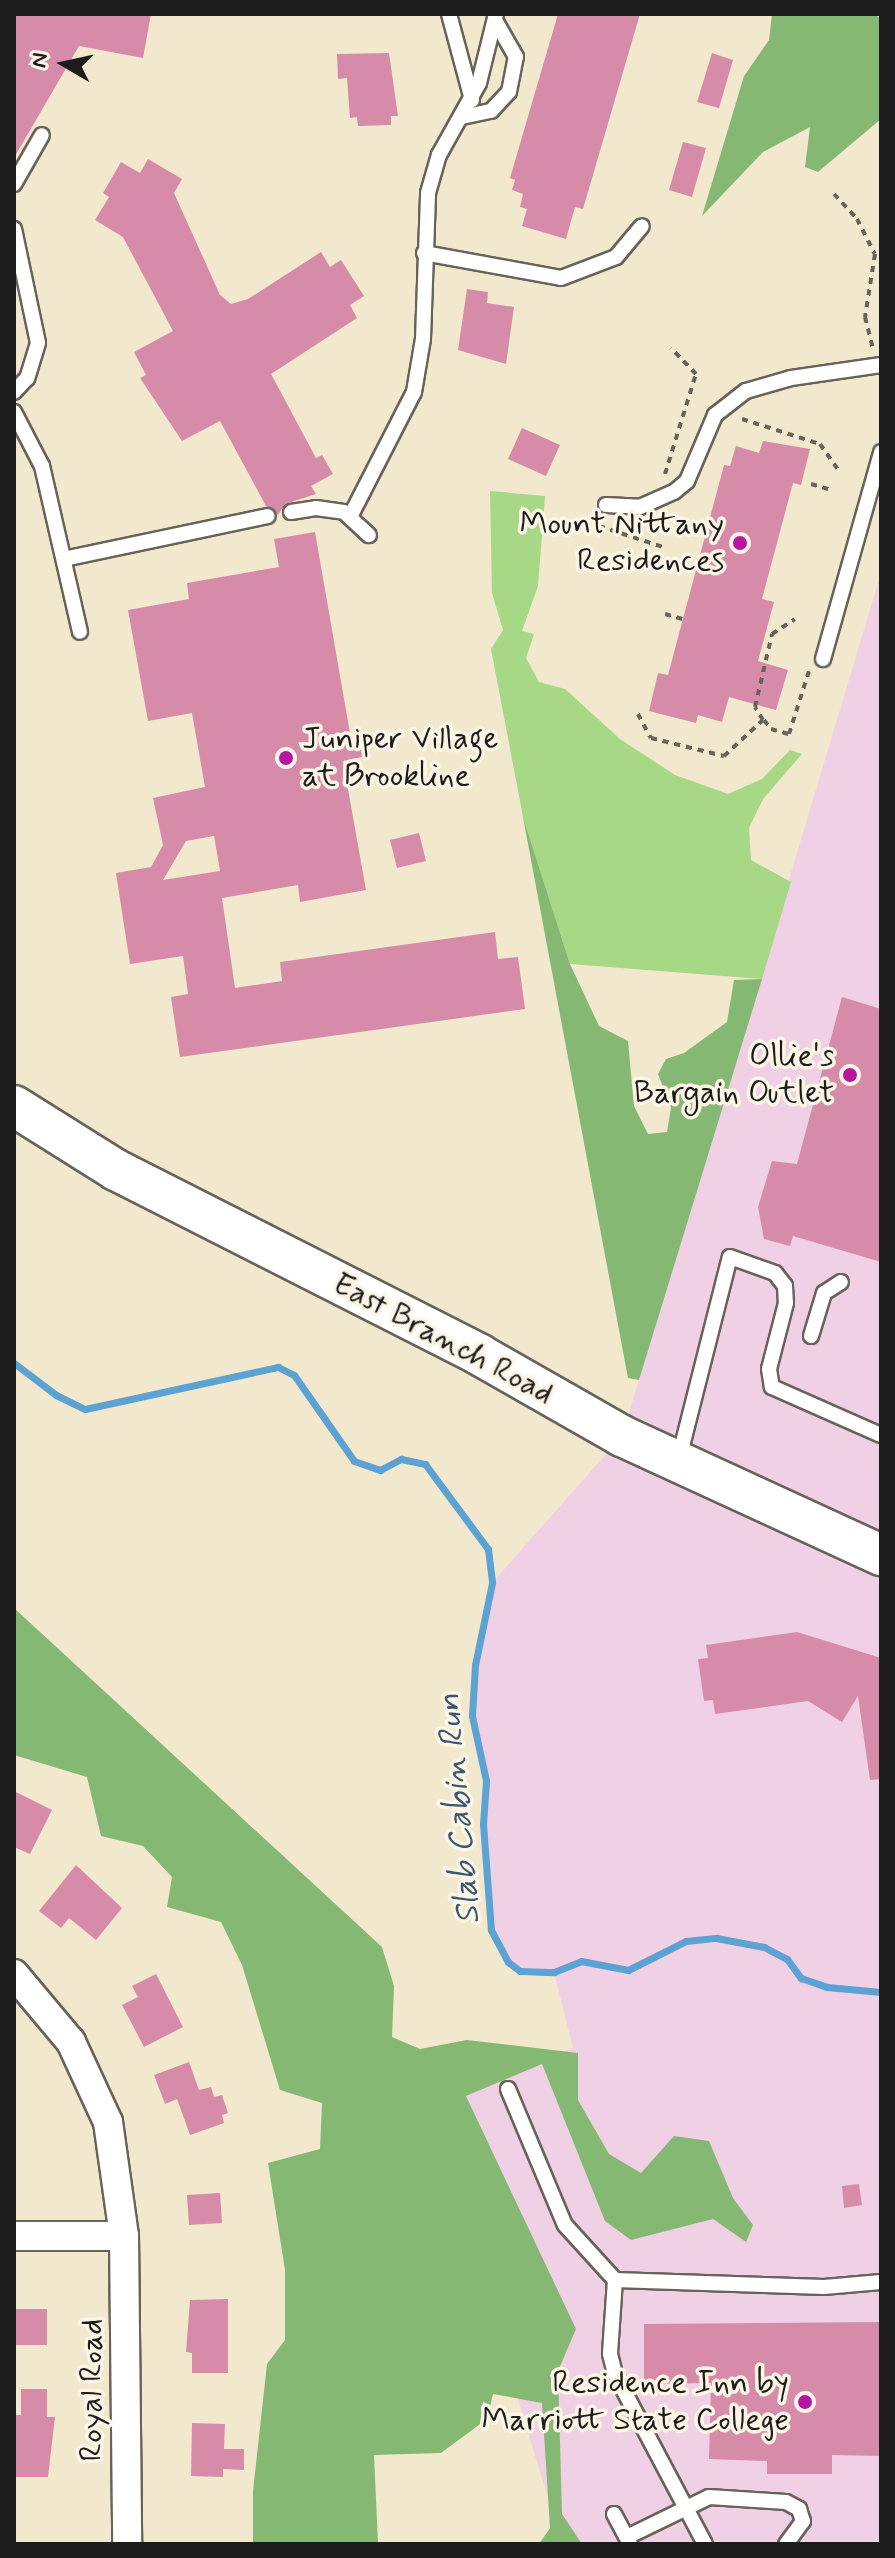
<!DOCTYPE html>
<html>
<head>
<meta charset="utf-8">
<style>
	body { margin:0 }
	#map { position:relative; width:895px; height:2558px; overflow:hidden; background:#f2e8cd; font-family:Mynerve,sans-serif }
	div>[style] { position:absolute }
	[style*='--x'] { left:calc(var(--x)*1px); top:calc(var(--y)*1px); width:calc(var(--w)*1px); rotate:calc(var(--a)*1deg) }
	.built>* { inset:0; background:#f0d0e4 }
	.green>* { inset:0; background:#a7d886 }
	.forest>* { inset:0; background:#85b873 }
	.stream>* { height:7px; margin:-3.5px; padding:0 3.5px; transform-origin:3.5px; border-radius:3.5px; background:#5ca2d2 }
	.building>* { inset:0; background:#d68ca9 }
	.path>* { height:4px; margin-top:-2px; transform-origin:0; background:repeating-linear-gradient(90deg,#67635a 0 6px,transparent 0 12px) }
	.roads { filter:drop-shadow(2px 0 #67635a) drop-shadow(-2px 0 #67635a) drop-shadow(0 2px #67635a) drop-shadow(0 -2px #67635a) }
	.lane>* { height:14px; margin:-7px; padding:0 7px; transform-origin:7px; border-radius:7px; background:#fff }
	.street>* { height:28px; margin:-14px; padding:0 14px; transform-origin:14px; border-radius:14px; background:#fff }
	.secondary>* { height:40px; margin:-20px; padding:0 20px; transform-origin:20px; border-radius:20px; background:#fff }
	.dots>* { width:22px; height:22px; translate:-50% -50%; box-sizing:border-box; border:4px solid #fcf5e5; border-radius:50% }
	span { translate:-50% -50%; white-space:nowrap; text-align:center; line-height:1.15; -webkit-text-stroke:7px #fcf5e5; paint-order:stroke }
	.poi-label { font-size:32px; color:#1c1c1c }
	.right { translate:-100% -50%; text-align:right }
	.left { translate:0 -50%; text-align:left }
	.street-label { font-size:32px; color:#1c1c1c }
	.water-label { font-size:34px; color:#39586e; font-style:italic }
	.frame { position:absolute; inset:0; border:16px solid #1c1c1c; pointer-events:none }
	.north { position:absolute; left:24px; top:24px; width:80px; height:80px; -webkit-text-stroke:6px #fcf5e5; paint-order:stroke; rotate:279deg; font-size:22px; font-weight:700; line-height:32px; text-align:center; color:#1c1c1c }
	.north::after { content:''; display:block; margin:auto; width:28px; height:36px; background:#1c1c1c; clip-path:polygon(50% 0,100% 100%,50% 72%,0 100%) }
</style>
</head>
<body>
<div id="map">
	<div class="built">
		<i style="clip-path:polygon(881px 573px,881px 2544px,562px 2544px,427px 2100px,573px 2048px,554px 1972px,520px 1971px,508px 1962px,491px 1930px,483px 1824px,486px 1781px,472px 1716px,475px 1665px,492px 1583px,622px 1436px)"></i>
	</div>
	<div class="green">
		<i style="clip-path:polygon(490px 491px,545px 496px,538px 586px,522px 631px,534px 634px,526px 658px,539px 682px,565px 689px,620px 739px,675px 775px,728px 794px,762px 779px,790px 750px,802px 754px,763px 799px,749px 828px,751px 860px,791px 882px,762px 979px,570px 964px,523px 817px,491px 649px,503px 630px,492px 593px)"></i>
	</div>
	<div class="forest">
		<i style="clip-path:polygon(772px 14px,874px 14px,881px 19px,881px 119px,818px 172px,805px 167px,810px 127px,763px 152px,702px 216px,744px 76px,769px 40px)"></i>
		<i style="clip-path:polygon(523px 817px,570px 964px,599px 1026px,628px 1041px,634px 1106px,648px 1134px,667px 1132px,671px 1108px,658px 1074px,666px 1059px,684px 1053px,727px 1022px,734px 980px,762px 979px,639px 1380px,628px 1378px)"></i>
		<i style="clip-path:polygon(14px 1608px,382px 1947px,394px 1986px,392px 2037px,420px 2049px,467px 2040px,578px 2053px,578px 2100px,609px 2154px,641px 2173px,674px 2136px,709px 2141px,733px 2198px,753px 2225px,746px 2242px,713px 2219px,631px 2240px,605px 2221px,542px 2064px,466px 2096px,576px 2329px,558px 2371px,562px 2514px,582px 2544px,539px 2544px,550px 2528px,542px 2403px,493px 2394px,487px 2419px,441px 2453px,374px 2455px,378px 2543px,382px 2544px,253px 2544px,253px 2491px,267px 2364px,285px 2340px,285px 2270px,268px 2163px,320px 2149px,322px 2103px,280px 2090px,242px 1965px,221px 1922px,167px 1907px,172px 1877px,143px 1846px,101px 1836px,87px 1777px,14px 1755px)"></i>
	</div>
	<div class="stream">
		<i style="--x:14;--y:1363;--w:53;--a:37.3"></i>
		<i style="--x:56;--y:1395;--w:32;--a:26"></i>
		<i style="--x:85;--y:1409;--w:198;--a:-12.3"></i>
		<i style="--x:278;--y:1367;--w:18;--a:27"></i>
		<i style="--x:294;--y:1375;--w:105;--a:55.1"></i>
		<i style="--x:354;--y:1461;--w:28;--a:19"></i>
		<i style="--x:380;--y:1470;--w:24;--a:-28"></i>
		<i style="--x:401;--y:1459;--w:25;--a:12"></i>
		<i style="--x:425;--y:1464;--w:106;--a:53.5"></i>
		<i style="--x:488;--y:1549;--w:34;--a:83"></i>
		<i style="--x:492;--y:1583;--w:84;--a:101.7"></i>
		<i style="--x:475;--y:1665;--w:51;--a:93.4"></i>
		<i style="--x:472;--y:1716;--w:66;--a:77.8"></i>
		<i style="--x:486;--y:1781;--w:43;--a:94"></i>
		<i style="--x:483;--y:1824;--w:106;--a:85.7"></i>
		<i style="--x:491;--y:1930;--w:36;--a:62"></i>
		<i style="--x:508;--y:1962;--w:15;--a:37"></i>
		<i style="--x:520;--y:1971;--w:34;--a:2"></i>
		<i style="--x:554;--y:1972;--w:29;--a:-22"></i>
		<i style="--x:581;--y:1961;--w:48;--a:10.8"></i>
		<i style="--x:628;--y:1970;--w:65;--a:-26.6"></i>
		<i style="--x:686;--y:1941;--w:30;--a:-6"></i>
		<i style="--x:716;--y:1938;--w:49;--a:10.6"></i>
		<i style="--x:764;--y:1947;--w:26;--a:28"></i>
		<i style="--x:787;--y:1959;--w:24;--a:54"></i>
		<i style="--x:801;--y:1978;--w:28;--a:19"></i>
		<i style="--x:827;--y:1987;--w:54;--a:5.3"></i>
	</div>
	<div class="building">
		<i style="clip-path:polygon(14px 14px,151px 14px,143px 58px,79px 46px,14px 158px)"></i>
		<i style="clip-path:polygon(558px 14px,640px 14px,583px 209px,575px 207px,566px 239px,522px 226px,527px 209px,520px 207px,523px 194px,512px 190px,515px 180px,510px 178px)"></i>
		<i style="clip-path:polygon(389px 53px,398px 116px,391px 116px,391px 125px,358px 126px,357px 117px,350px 118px,347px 78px,338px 79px,337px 54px)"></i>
		<i style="clip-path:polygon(712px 53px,733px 60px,719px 108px,697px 102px)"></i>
		<i style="clip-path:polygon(683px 142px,706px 148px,692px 197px,669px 190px)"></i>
		<i style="clip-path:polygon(148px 159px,182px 179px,174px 193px,220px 295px,231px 304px,248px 299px,321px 252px,330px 267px,341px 260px,364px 296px,350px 305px,357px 318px,271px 374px,316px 458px,322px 455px,333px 474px,311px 486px,316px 494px,285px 504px,278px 515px,266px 506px,220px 421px,182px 441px,140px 378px,146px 375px,134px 352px,173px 331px,123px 237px,95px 220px,109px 197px,103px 193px,121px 162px,140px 173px)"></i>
		<i style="clip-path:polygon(467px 289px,488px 292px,487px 303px,514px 307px,506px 364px,458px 350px)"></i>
		<i style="clip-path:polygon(522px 428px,560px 445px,546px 476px,508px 459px)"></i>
		<i style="clip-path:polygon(763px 441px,810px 449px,801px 485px,793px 483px,762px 599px,774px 602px,758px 661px,788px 670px,776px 710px,729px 697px,722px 722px,698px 715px,696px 723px,649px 711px,658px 673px,668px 675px,724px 465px,730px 466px,736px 446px,759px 453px)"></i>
		<i style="clip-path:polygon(evenodd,315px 532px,351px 739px,368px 736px,371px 755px,343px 761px,366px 890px,300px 902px,298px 885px,222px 898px,235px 988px,282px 981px,280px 962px,495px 932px,498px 959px,518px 957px,525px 1009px,180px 1057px,171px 997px,188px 994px,183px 956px,130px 964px,116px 873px,151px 867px,163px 845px,153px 798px,205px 787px,192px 713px,148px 721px,128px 610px,189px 599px,187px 583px,279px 567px,274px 539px,315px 532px,214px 836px,220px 871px,163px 880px,186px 841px,214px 836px)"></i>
		<i style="clip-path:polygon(419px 833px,426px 861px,397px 868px,390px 840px)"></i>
		<i style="clip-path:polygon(842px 997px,881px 1009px,881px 1262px,793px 1236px,790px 1246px,764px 1239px,758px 1207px,772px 1161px,797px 1164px)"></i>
		<i style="clip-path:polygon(797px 1632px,881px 1658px,881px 1779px,870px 1780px,858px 1696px,842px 1722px,808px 1701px,715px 1714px,713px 1700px,704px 1701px,698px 1659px,708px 1658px,706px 1645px)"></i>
		<i style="clip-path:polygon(14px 1791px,52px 1810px,30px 1854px,14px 1847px)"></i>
		<i style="clip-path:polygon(76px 1865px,122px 1908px,96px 1940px,69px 1918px,61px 1928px,39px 1911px)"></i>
		<i style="clip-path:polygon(156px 1974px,183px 2027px,144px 2047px,122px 2005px,138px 1997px,132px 1986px)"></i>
		<i style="clip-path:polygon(189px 2062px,199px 2090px,211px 2087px,214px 2097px,222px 2095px,228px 2113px,222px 2115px,224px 2123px,190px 2135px,177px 2099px,165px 2104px,154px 2075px)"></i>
		<i style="clip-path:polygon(859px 2184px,862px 2205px,844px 2208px,842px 2186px)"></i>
		<i style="clip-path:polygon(220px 2193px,222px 2223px,189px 2225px,187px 2195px)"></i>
		<i style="clip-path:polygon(228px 2299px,228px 2373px,192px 2373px,192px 2353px,186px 2352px,190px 2300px)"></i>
		<i style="clip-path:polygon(14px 2309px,47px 2309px,47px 2345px,14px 2345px)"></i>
		<i style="clip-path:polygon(881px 2322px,881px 2456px,832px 2455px,832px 2474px,767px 2474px,767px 2461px,709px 2459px,711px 2383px,644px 2384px,644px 2324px)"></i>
		<i style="clip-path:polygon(21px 2389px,47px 2389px,47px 2417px,55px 2417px,48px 2477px,14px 2477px,15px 2415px,21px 2415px)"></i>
		<i style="clip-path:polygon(192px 2423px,225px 2424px,224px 2449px,244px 2449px,244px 2470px,223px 2469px,223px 2477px,191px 2476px)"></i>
	</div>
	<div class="path">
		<i style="--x:834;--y:194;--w:34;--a:47"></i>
		<i style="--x:857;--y:219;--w:39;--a:63"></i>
		<i style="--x:875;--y:254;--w:64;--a:99"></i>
		<i style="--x:865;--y:317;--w:34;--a:76"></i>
		<i style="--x:742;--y:419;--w:82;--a:17.8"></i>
		<i style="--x:820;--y:444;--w:32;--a:55"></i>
		<i style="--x:665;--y:474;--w:105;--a:-72.8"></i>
		<i style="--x:696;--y:374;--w:36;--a:-134"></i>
		<i style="--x:811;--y:484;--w:22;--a:16"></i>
		<i style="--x:599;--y:526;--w:71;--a:18.2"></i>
		<i style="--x:665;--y:614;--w:18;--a:16"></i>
		<i style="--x:638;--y:714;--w:27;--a:62"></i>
		<i style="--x:651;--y:738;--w:75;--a:13.9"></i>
		<i style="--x:724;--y:756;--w:53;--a:-42.7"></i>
		<i style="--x:763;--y:720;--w:15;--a:-122"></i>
		<i style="--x:755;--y:707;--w:75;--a:-76.9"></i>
		<i style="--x:772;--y:634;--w:27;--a:-33"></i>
		<i style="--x:764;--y:720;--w:11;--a:52"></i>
		<i style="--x:771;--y:729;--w:19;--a:16"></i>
		<i style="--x:789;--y:734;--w:66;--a:-72.4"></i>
	</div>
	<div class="roads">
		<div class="lane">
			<i style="--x:449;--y:14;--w:89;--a:75"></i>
			<i style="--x:462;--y:117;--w:30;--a:-12"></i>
			<i style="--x:491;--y:111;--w:26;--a:-47"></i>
			<i style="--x:509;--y:92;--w:36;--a:-79"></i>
			<i style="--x:516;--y:57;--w:43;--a:-119.6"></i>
			<i style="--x:14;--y:184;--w:56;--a:-60.3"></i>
			<i style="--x:14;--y:229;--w:116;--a:78.1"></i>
			<i style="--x:38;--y:343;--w:37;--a:107"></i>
			<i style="--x:27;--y:378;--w:19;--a:133"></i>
			<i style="--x:424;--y:253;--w:139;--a:10.3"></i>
			<i style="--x:561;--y:278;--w:59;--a:-20.9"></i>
			<i style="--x:616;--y:257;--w:40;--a:-50"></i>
			<i style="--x:14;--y:412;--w:61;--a:62.6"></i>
			<i style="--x:42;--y:466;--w:170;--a:77.1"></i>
			<i style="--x:606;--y:505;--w:34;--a:3"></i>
			<i style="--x:640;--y:507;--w:37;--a:-24"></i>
			<i style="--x:674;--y:492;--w:17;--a:-40"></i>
			<i style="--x:687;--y:481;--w:72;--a:-67"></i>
			<i style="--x:715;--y:415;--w:39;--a:-38"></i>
			<i style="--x:746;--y:391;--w:47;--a:-16.1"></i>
			<i style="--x:791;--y:378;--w:91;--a:-8.2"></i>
			<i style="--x:291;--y:512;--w:25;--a:-9"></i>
			<i style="--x:316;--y:508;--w:28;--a:8"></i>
			<i style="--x:344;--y:512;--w:34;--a:43"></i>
			<i style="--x:351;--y:515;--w:138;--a:-62.9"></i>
			<i style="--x:414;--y:392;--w:54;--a:-80.4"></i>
			<i style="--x:423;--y:339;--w:146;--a:-88"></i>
			<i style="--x:428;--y:193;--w:40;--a:-74"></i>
			<i style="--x:439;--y:155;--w:82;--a:-60.9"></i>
			<i style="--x:479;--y:83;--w:71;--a:-76.2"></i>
			<i style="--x:64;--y:559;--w:208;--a:-11.9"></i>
			<i style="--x:823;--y:659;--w:215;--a:-74.3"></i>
			<i style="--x:811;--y:1336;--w:45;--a:-73.2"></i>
			<i style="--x:824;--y:1293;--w:20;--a:-33"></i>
			<i style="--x:679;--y:1458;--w:207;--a:-75.8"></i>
			<i style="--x:730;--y:1257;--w:48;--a:19.6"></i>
			<i style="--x:775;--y:1273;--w:16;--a:52"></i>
			<i style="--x:785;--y:1286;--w:17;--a:87"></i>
			<i style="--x:786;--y:1303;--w:68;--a:104.4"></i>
			<i style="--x:769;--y:1369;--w:18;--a:81"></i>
			<i style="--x:772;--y:1387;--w:119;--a:23.8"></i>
			<i style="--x:508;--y:2089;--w:147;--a:67.3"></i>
			<i style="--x:565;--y:2225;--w:74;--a:47.7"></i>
			<i style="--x:615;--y:2280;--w:209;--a:1.9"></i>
			<i style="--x:824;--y:2287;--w:57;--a:-5"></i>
			<i style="--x:615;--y:2280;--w:74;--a:93.9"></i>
			<i style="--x:610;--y:2354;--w:21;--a:76"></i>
			<i style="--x:615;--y:2374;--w:192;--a:62.1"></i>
			<i style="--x:614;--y:2514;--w:34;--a:62"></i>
			<i style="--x:627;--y:2537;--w:91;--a:-26"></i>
			<i style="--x:709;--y:2497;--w:77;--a:3.7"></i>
			<i style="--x:786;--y:2502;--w:15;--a:28"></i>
			<i style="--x:799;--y:2509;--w:13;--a:72"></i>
			<i style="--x:803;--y:2521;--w:29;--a:126"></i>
		</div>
		<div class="street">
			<i style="--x:14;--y:1974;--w:89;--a:50"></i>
			<i style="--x:71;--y:2042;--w:88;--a:65.2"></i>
			<i style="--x:108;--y:2122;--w:115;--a:82"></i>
			<i style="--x:124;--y:2236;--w:308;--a:89.4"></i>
			<i style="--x:14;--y:2236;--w:110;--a:0"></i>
		</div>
		<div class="secondary">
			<i style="--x:14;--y:1106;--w:120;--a:32.1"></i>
			<i style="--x:116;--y:1170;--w:408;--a:26.9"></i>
			<i style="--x:480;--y:1355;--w:163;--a:29.7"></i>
			<i style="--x:622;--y:1436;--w:285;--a:24.7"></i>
		</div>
	</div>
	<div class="dots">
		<i style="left:740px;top:543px;background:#b5179e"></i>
		<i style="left:286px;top:758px;background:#b5179e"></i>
		<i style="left:850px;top:1075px;background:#b5179e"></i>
		<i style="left:805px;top:2402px;background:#b5179e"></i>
	</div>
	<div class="poi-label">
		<span class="right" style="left:724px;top:543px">Mount Nittany<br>Residences</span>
		<span class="left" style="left:302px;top:758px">Juniper Village<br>at Brookline</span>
		<span class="right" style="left:834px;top:1075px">Ollie's<br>Bargain Outlet</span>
		<span class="right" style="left:789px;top:2402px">Residence Inn by<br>Marriott State College</span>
	</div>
	<div class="street-label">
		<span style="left:443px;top:1339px;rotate:28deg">East Branch Road</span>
		<span style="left:92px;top:2390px;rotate:-90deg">Royal Road</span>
	</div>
	<div class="water-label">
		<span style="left:459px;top:1809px;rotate:-95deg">Slab Cabin Run</span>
	</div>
	<div class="frame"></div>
	<div class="north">N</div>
</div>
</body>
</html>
